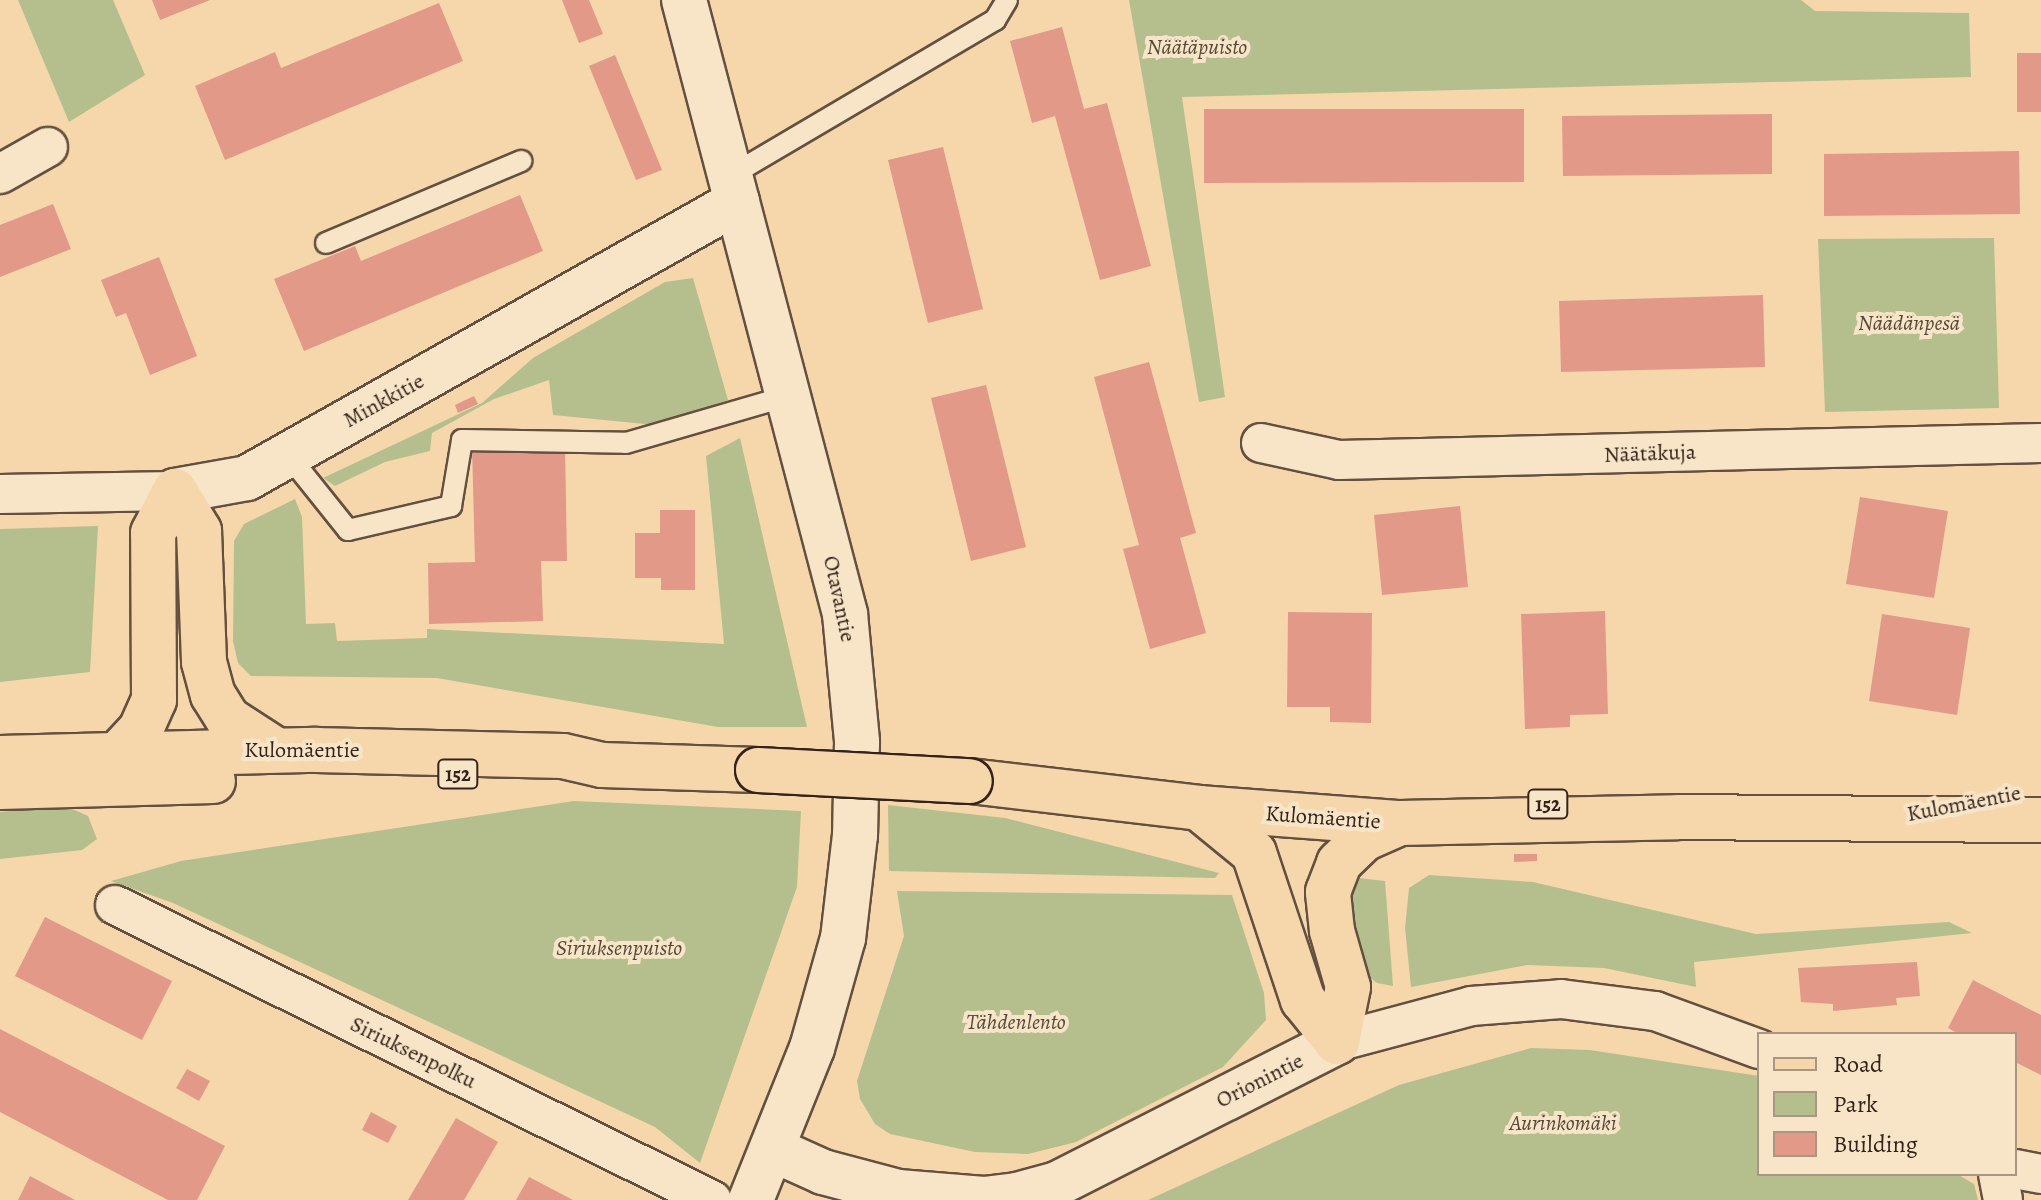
<!DOCTYPE html>
<html>
<head>
<meta charset="utf-8">
<style>
	body { margin:0 }
	#map { position:relative; width:2041px; height:1200px; overflow:hidden; background:#f5d7ab; font-family:Alegreya,serif }
	div>[style] { position:absolute }
	[style*='--x'] { left:calc(var(--x)*1px); top:calc(var(--y)*1px); width:calc(var(--w)*1px); rotate:calc(var(--a)*1deg) }
	.green>* { inset:0; background:#b5bf8e }
	.building>* { inset:0; background:#e29988 }
	.roads { filter:drop-shadow(2px 0 #645040) drop-shadow(-2px 0 #645040) drop-shadow(0 2px #645040) drop-shadow(0 -2px #645040) }
	.service>* { height:20px; margin:-10px; padding:0 10px; transform-origin:10px; border-radius:10px; background:#f8e5c8 }
	.minor>* { height:38px; margin:-19px; padding:0 19px; transform-origin:19px; border-radius:19px; background:#f8e5c8 }
	.tertiary>* { height:44px; margin:-22px; padding:0 22px; transform-origin:22px; border-radius:22px; background:#f8e5c8 }
	.secondary>* { height:44px; margin:-22px; padding:0 22px; transform-origin:22px; border-radius:22px; background:#f8e5c8 }
	.primary>* { height:44px; margin:-22px; padding:0 22px; transform-origin:22px; border-radius:22px; background:#f5d7ab }
	.bridges { filter:drop-shadow(2px 0 #34231c) drop-shadow(-2px 0 #34231c) drop-shadow(0 2px #34231c) drop-shadow(0 -2px #34231c) }
	.primary-bridge>* { height:44px; margin:-22px; padding:0 22px; transform-origin:22px; border-radius:22px; background:#f5d7ab }
	span { translate:-50% -50%; white-space:nowrap; text-align:center; line-height:1.15; -webkit-text-stroke:8px #f8e5c8; paint-order:stroke }
	.shield-label span { padding:2px 6px; background:#f8e5c8; border:2px solid; border-radius:6px; -webkit-text-stroke-width:0 }
	.shield-label { font-size:20px; color:#34231c; font-weight:700 }
	.park-label { font-size:22px; color:#544a38; font-style:italic }
	.street-label { font-size:22px; color:#34231c }
	.legend { position:absolute; left:1757px; top:1032px; width:260px; height:144px; box-sizing:border-box; background:#f8e5c8; border:2px solid #aa9783; margin:0; padding:10px 14px; list-style:none; font-size:24px; color:#34231c }
	.legend li { display:flex; align-items:center; gap:16px; height:40px }
	.legend b { width:40px; border:2px solid #aa9783 }
</style>
</head>
<body>
<div id="map">
	<div class="green">
		<i style="clip-path:polygon(18px 0,113px 0,145px 75px,69px 122px)"></i>
		<i style="clip-path:polygon(1129px 0,1801px 0,1815px 11px,1969px 13px,1971px 77px,1182px 97px,1225px 397px,1199px 402px)"></i>
		<i style="clip-path:polygon(1994px 238px,1999px 408px,1825px 412px,1818px 239px)"></i>
		<i style="clip-path:polygon(693px 278px,728px 400px,655px 425px,553px 415px,549px 380px,494px 399px,432px 433px,430px 451px,385px 462px,335px 486px,323px 478px,482px 403px,533px 358px,665px 282px)"></i>
		<i style="clip-path:polygon(740px 438px,807px 727px,718px 727px,437px 678px,251px 676px,238px 663px,233px 641px,234px 541px,244px 524px,295px 499px,302px 517px,306px 624px,335px 623px,337px 641px,427px 638px,427px 629px,724px 644px,706px 456px)"></i>
		<i style="clip-path:polygon(98px 526px,90px 672px,0 682px,0 529px)"></i>
		<i style="clip-path:polygon(574px 801px,801px 811px,797px 887px,700px 1163px,655px 1127px,173px 903px,111px 881px,181px 861px)"></i>
		<i style="clip-path:polygon(63px 805px,88px 816px,97px 839px,82px 850px,0 859px,0 812px)"></i>
		<i style="clip-path:polygon(888px 805px,1005px 818px,1219px 873px,1215px 878px,889px 871px)"></i>
		<i style="clip-path:polygon(1429px 875px,1533px 882px,1756px 934px,1949px 922px,1972px 933px,1694px 962px,1696px 987px,1604px 968px,1527px 965px,1411px 987px,1405px 928px,1409px 888px)"></i>
		<i style="clip-path:polygon(1350px 877px,1385px 881px,1393px 986px,1377px 983px,1363px 972px,1345px 886px)"></i>
		<i style="clip-path:polygon(897px 891px,1232px 895px,1264px 993px,1266px 1020px,1223px 1067px,1076px 1142px,1028px 1154px,975px 1152px,890px 1134px,875px 1124px,860px 1099px,857px 1081px,904px 936px)"></i>
		<i style="clip-path:polygon(1531px 1048px,1590px 1050px,1759px 1076px,1759px 1174px,1957px 1174px,1974px 1184px,1978px 1200px,1148px 1200px,1399px 1085px)"></i>
	</div>
	<div class="building">
		<i style="clip-path:polygon(152px 0,210px 0,160px 20px)"></i>
		<i style="clip-path:polygon(562px 0,589px 0,603px 34px,579px 43px)"></i>
		<i style="clip-path:polygon(439px 3px,463px 61px,225px 160px,195px 86px,275px 52px,281px 68px)"></i>
		<i style="clip-path:polygon(1062px 27px,1084px 109px,1107px 103px,1151px 266px,1100px 280px,1055px 116px,1032px 123px,1010px 41px)"></i>
		<i style="clip-path:polygon(2017px 53px,2041px 53px,2041px 112px,2017px 112px)"></i>
		<i style="clip-path:polygon(615px 55px,662px 170px,636px 180px,589px 66px)"></i>
		<i style="clip-path:polygon(1204px 109px,1524px 109px,1524px 182px,1204px 183px)"></i>
		<i style="clip-path:polygon(1772px 114px,1772px 174px,1563px 176px,1562px 116px)"></i>
		<i style="clip-path:polygon(943px 147px,983px 309px,928px 323px,888px 160px)"></i>
		<i style="clip-path:polygon(2019px 151px,2020px 214px,1824px 216px,1824px 154px)"></i>
		<i style="clip-path:polygon(520px 195px,543px 251px,304px 351px,274px 279px,355px 246px,361px 261px)"></i>
		<i style="clip-path:polygon(53px 204px,71px 249px,0 277px,0 225px)"></i>
		<i style="clip-path:polygon(159px 257px,197px 356px,150px 375px,126px 313px,116px 317px,101px 280px)"></i>
		<i style="clip-path:polygon(1763px 295px,1765px 367px,1561px 372px,1559px 301px)"></i>
		<i style="clip-path:polygon(1149px 362px,1196px 533px,1180px 538px,1206px 633px,1150px 649px,1123px 549px,1139px 545px,1094px 377px)"></i>
		<i style="clip-path:polygon(986px 385px,1026px 547px,971px 561px,931px 398px)"></i>
		<i style="clip-path:polygon(474px 396px,478px 404px,458px 413px,455px 405px)"></i>
		<i style="clip-path:polygon(565px 445px,567px 561px,541px 561px,543px 621px,429px 624px,428px 563px,475px 562px,472px 447px)"></i>
		<i style="clip-path:polygon(1860px 497px,1948px 511px,1934px 598px,1846px 584px)"></i>
		<i style="clip-path:polygon(1460px 506px,1468px 587px,1382px 595px,1374px 515px)"></i>
		<i style="clip-path:polygon(660px 510px,695px 510px,695px 590px,661px 590px,661px 578px,635px 578px,635px 533px,660px 533px)"></i>
		<i style="clip-path:polygon(1605px 611px,1608px 714px,1570px 715px,1570px 727px,1525px 729px,1521px 614px)"></i>
		<i style="clip-path:polygon(1288px 612px,1372px 613px,1371px 723px,1330px 722px,1330px 707px,1287px 707px)"></i>
		<i style="clip-path:polygon(1882px 614px,1970px 628px,1957px 715px,1869px 701px)"></i>
		<i style="clip-path:polygon(1514px 854px,1537px 854px,1537px 861px,1514px 862px)"></i>
		<i style="clip-path:polygon(45px 917px,172px 981px,142px 1040px,15px 976px)"></i>
		<i style="clip-path:polygon(1917px 962px,1920px 996px,1896px 998px,1897px 1005px,1833px 1011px,1833px 1004px,1801px 1002px,1798px 968px)"></i>
		<i style="clip-path:polygon(1973px 980px,2041px 1015px,2041px 1075px,2015px 1062px,2015px 1034px,1959px 1034px,1948px 1028px)"></i>
		<i style="clip-path:polygon(0 1029px,225px 1146px,197px 1200px,168px 1200px,0 1112px)"></i>
		<i style="clip-path:polygon(187px 1069px,210px 1081px,199px 1101px,176px 1088px)"></i>
		<i style="clip-path:polygon(371px 1112px,397px 1126px,388px 1143px,362px 1130px)"></i>
		<i style="clip-path:polygon(456px 1118px,498px 1142px,464px 1200px,408px 1200px)"></i>
		<i style="clip-path:polygon(30px 1176px,75px 1200px,18px 1200px)"></i>
		<i style="clip-path:polygon(529px 1177px,573px 1200px,516px 1200px)"></i>
	</div>
	<div class="roads">
		<div class="service">
			<i style="--x:730;--y:176;--w:308;--a:-30.5"></i>
			<i style="--x:995;--y:20;--w:23;--a:-59"></i>
			<i style="--x:326;--y:243;--w:212;--a:-22.8"></i>
			<i style="--x:288;--y:455;--w:96;--a:51.3"></i>
			<i style="--x:348;--y:530;--w:106;--a:-13.1"></i>
			<i style="--x:451;--y:506;--w:67;--a:-80.5"></i>
			<i style="--x:462;--y:440;--w:164;--a:1"></i>
			<i style="--x:626;--y:443;--w:172;--a:-16.2"></i>
		</div>
		<div class="minor">
			<i style="--x:0;--y:174;--w:55;--a:-29.4"></i>
			<i style="--x:1261;--y:443;--w:80;--a:12.3"></i>
			<i style="--x:1339;--y:460;--w:702;--a:-1.39"></i>
			<i style="--x:0;--y:494;--w:175;--a:-1"></i>
			<i style="--x:115;--y:905;--w:666;--a:26.3"></i>
			<i style="--x:1337;--y:1042;--w:139;--a:-15"></i>
			<i style="--x:1471;--y:1006;--w:90;--a:-4.4"></i>
			<i style="--x:1561;--y:999;--w:95;--a:7.3"></i>
			<i style="--x:1655;--y:1011;--w:111;--a:20.1"></i>
			<i style="--x:2015;--y:1169;--w:26;--a:11"></i>
			<i style="--x:1998;--y:1174;--w:26;--a:79"></i>
		</div>
		<div class="tertiary">
			<i style="--x:684;--y:0;--w:209;--a:75.3"></i>
		</div>
		<div class="secondary">
			<i style="--x:175;--y:491;--w:73;--a:-10.2"></i>
			<i style="--x:247;--y:478;--w:562;--a:-29.39"></i>
			<i style="--x:737;--y:202;--w:426;--a:75.3"></i>
			<i style="--x:845;--y:614;--w:129;--a:84.6"></i>
			<i style="--x:857;--y:742;--w:93;--a:91.2"></i>
			<i style="--x:855;--y:835;--w:104;--a:96.6"></i>
			<i style="--x:843;--y:938;--w:114;--a:105.7"></i>
			<i style="--x:812;--y:1048;--w:164;--a:111.9"></i>
			<i style="--x:772;--y:1149;--w:56;--a:24.3"></i>
			<i style="--x:823;--y:1172;--w:78;--a:14.9"></i>
			<i style="--x:898;--y:1192;--w:86;--a:4.7"></i>
			<i style="--x:984;--y:1199;--w:33;--a:-7"></i>
			<i style="--x:1017;--y:1195;--w:41;--a:-15.4"></i>
			<i style="--x:1057;--y:1184;--w:314;--a:-26.9"></i>
		</div>
		<div class="primary">
			<i style="--x:175;--y:491;--w:47;--a:59"></i>
			<i style="--x:199;--y:531;--w:131;--a:87.8"></i>
			<i style="--x:204;--y:662;--w:34;--a:75"></i>
			<i style="--x:213;--y:695;--w:28;--a:58"></i>
			<i style="--x:228;--y:719;--w:57;--a:32.9"></i>
			<i style="--x:119;--y:753;--w:33;--a:-47"></i>
			<i style="--x:141;--y:729;--w:32;--a:-66"></i>
			<i style="--x:154;--y:700;--w:167;--a:-90.3"></i>
			<i style="--x:153;--y:533;--w:47;--a:-62.4"></i>
			<i style="--x:0;--y:758;--w:316;--a:-1.5"></i>
			<i style="--x:316;--y:750;--w:247;--a:1.4"></i>
			<i style="--x:563;--y:756;--w:40;--a:13"></i>
			<i style="--x:602;--y:765;--w:156;--a:1.8"></i>
			<i style="--x:970;--y:781;--w:231;--a:6.7"></i>
			<i style="--x:1199;--y:808;--w:202;--a:4.3"></i>
			<i style="--x:1400;--y:823;--w:278;--a:-1.2"></i>
			<i style="--x:1678;--y:817;--w:363;--a:0.5"></i>
			<i style="--x:0;--y:787;--w:213;--a:-1.6"></i>
			<i style="--x:1199;--y:808;--w:71;--a:39.3"></i>
			<i style="--x:1254;--y:853;--w:155;--a:71.6"></i>
			<i style="--x:1303;--y:1000;--w:54;--a:51"></i>
			<i style="--x:1337;--y:1042;--w:56;--a:-78.7"></i>
			<i style="--x:1348;--y:987;--w:58;--a:-105.9"></i>
			<i style="--x:1332;--y:931;--w:39;--a:-96"></i>
			<i style="--x:1328;--y:892;--w:31;--a:-69"></i>
			<i style="--x:1339;--y:863;--w:35;--a:-44"></i>
			<i style="--x:1364;--y:839;--w:39;--a:-24"></i>
		</div>
	</div>
	<div class="bridges">
		<div class="primary-bridge">
			<i style="--x:758;--y:770;--w:212;--a:3"></i>
		</div>
	</div>
	<div class="shield-label">
		<span style="left:458px;top:774px">152</span>
		<span style="left:1548px;top:804px">152</span>
	</div>
	<div class="park-label">
		<span style="left:1197px;top:48px">Näätäpuisto</span>
		<span style="left:1909px;top:324px">Näädänpesä</span>
		<span style="left:619px;top:949px">Siriuksenpuisto</span>
		<span style="left:1016px;top:1023px">Tähdenlento</span>
		<span style="left:1563px;top:1124px">Aurinkomäki</span>
	</div>
	<div class="street-label">
		<span style="left:384px;top:401px;rotate:-29deg">Minkkitie</span>
		<span style="left:1650px;top:454px;rotate:-2deg">Näätäkuja</span>
		<span style="left:839px;top:599px;rotate:78deg">Otavantie</span>
		<span style="left:302px;top:751px">Kulomäentie</span>
		<span style="left:1964px;top:804px;rotate:-11deg">Kulomäentie</span>
		<span style="left:1323px;top:818px;rotate:4deg">Kulomäentie</span>
		<span style="left:413px;top:1053px;rotate:26deg">Siriuksenpolku</span>
		<span style="left:1260px;top:1081px;rotate:-27deg">Orionintie</span>
	</div>
	<ul class="legend">
	<li><b style="height:10px;background:#f5d7ab"></b>Road</li>
	<li><b style="height:22px;background:#b5bf8e"></b>Park</li>
	<li><b style="height:22px;background:#e29988"></b>Building</li>
	</ul>
</div>
</body>
</html>
